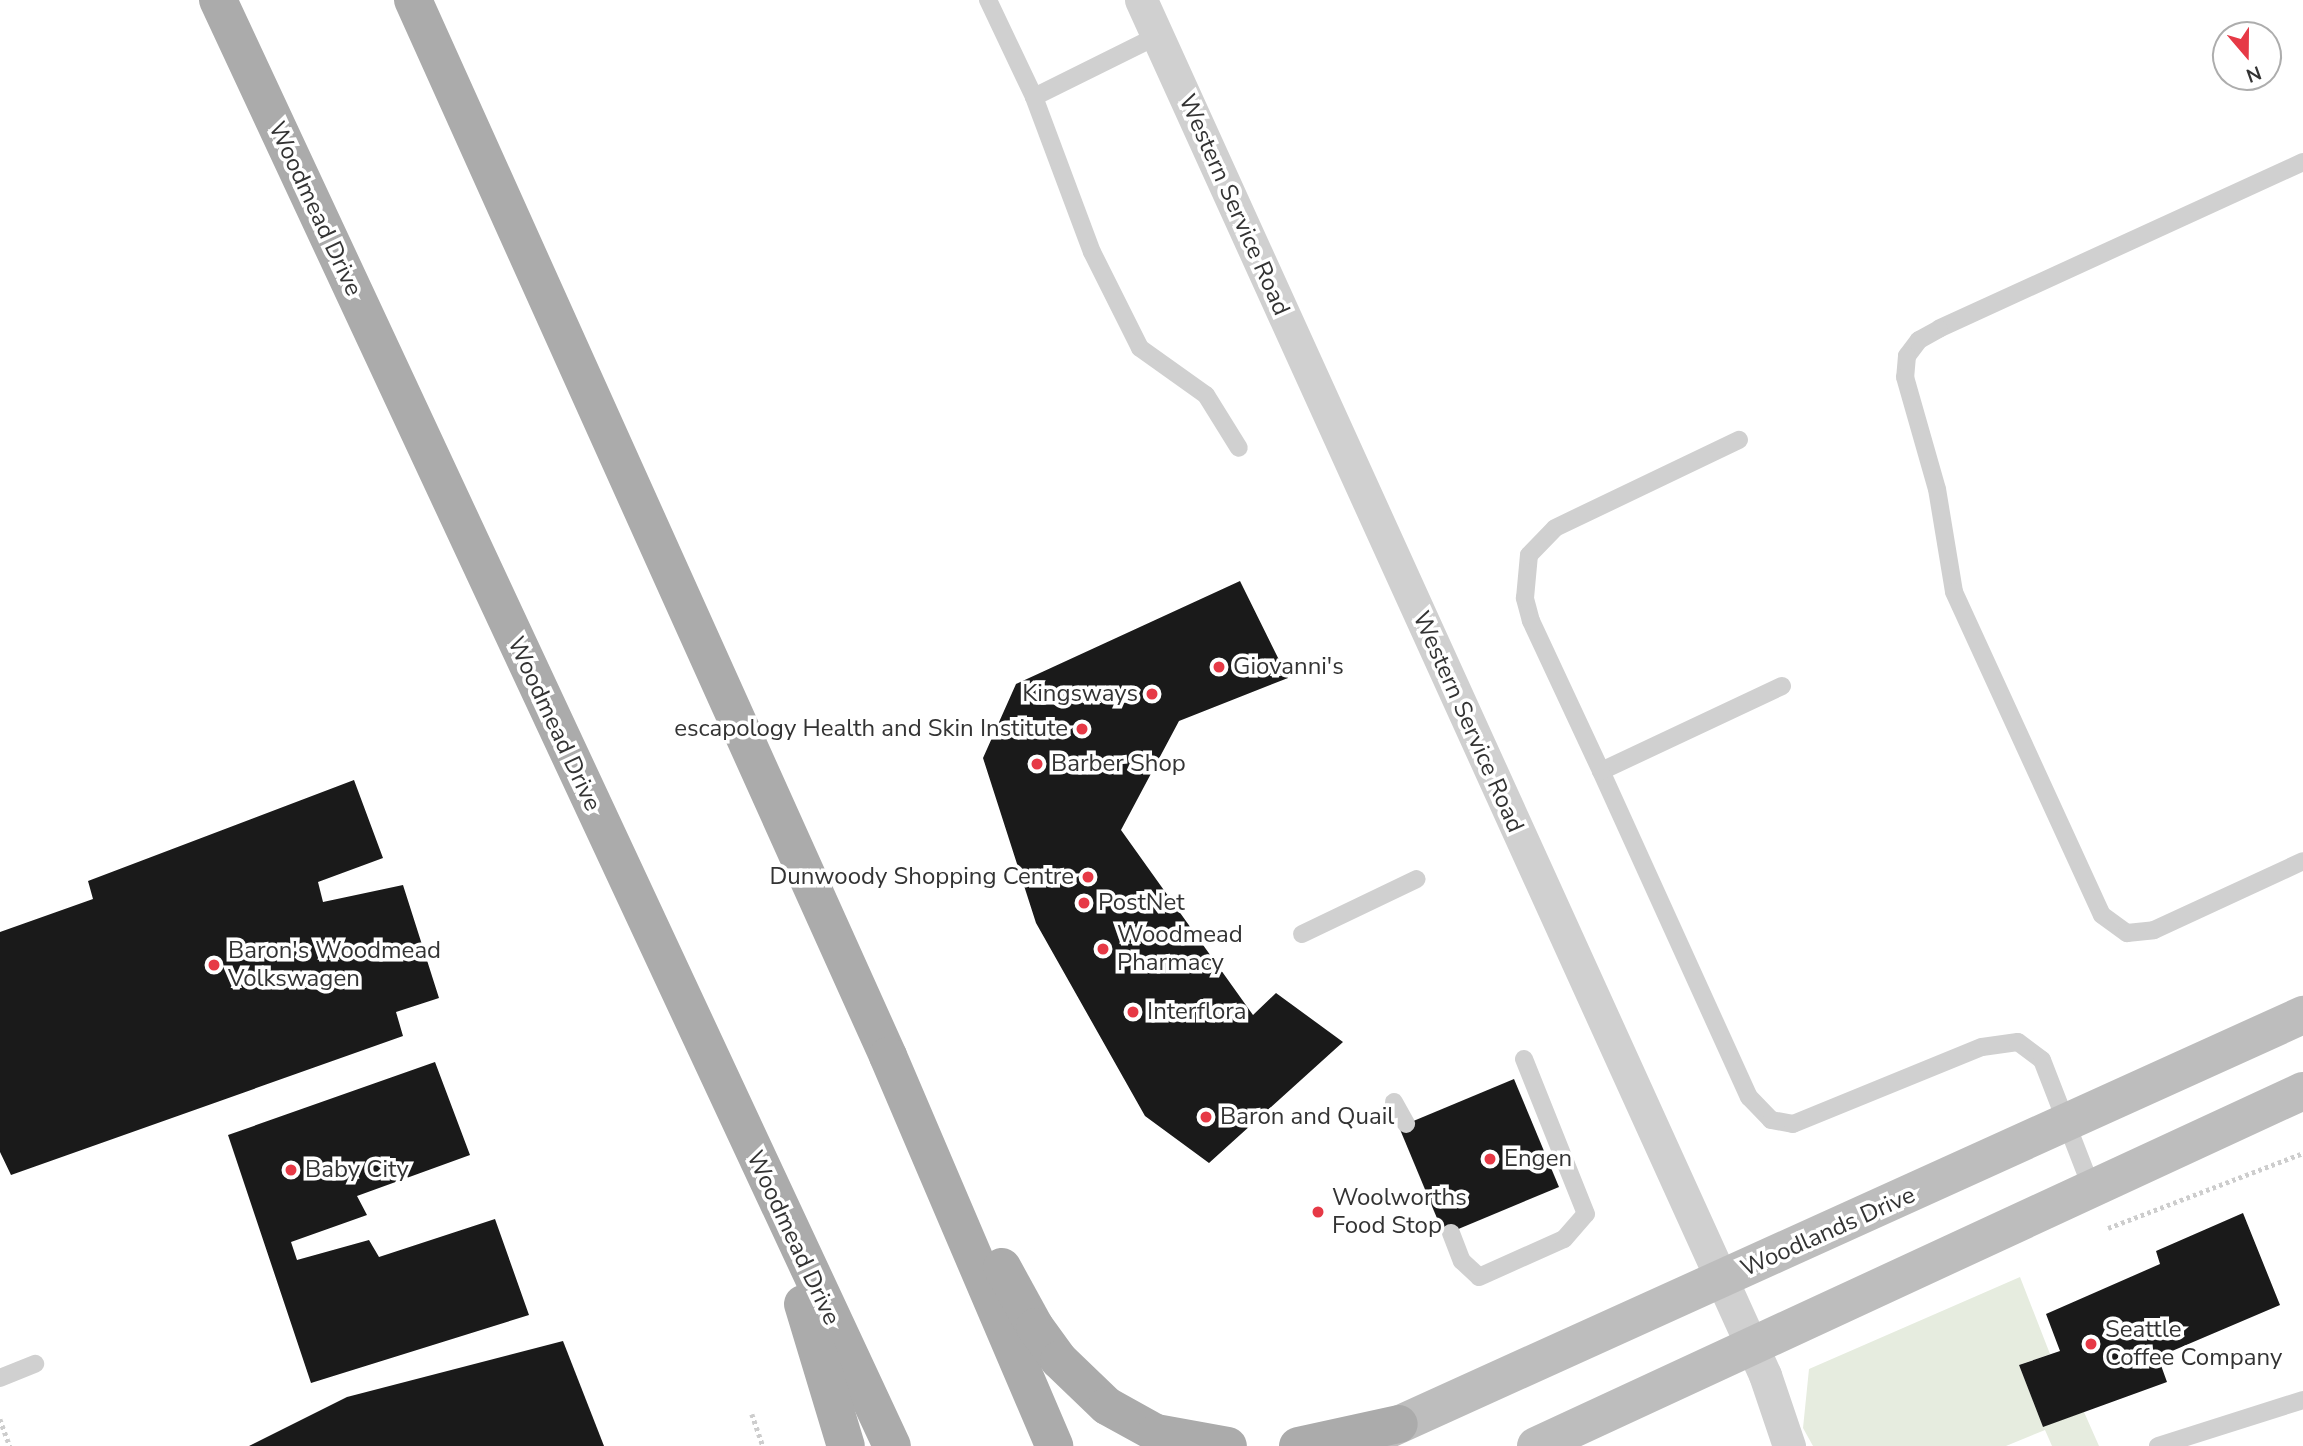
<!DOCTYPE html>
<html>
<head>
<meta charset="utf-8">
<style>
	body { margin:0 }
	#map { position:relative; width:2303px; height:1446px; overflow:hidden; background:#fff; font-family:"Nunito Sans",sans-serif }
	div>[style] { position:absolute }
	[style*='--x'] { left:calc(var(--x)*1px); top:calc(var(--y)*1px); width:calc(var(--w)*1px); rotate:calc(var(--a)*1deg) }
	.green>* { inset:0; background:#e6ecdf }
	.building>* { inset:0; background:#1a1a1a }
	.path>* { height:4.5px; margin-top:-2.25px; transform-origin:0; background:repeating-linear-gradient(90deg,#cdcdcd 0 3.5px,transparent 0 7px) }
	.lane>* { height:18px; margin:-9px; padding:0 9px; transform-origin:9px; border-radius:9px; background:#d0d0d0 }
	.street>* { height:33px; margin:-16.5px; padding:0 16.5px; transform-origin:16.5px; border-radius:16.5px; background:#d0d0d0 }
	.secondary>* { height:38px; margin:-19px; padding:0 19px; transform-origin:19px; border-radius:19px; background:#bdbdbd }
	.primary>* { height:38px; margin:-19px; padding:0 19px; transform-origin:19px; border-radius:19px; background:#ababab }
	.dots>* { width:19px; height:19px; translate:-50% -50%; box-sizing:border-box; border:4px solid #fff; border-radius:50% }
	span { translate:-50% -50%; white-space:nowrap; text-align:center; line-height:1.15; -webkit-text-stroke:7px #fff; paint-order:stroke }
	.street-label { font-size:24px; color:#333 }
	.poi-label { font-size:24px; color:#333 }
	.left { translate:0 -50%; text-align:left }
	.right { translate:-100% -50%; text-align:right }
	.north { position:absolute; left:2212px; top:21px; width:70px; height:70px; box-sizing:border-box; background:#fff; border:2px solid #adadad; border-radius:50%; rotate:160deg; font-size:19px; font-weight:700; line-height:28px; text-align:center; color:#333 }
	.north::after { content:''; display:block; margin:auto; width:24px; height:32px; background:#e63946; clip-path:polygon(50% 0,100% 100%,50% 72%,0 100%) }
</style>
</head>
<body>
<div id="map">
	<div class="green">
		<i style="clip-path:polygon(2020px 1277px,2050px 1354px,2019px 1365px,2043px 1426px,2084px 1412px,2099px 1446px,2052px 1446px,2045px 1430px,2006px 1446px,1813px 1446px,1803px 1428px,1809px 1369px)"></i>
	</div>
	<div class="building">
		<i style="clip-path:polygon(1240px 581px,1288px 678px,1179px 721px,1121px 830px,1253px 1015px,1276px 993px,1343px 1042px,1209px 1163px,1145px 1116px,1036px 923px,983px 758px,1016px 684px)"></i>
		<i style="clip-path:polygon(354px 780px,383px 858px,318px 882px,323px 902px,403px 885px,439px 998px,396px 1012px,403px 1036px,11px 1175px,0 1152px,0 932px,93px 899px,88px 881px)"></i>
		<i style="clip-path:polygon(435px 1062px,470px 1155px,357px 1196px,367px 1215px,291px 1242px,297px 1260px,369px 1240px,379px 1257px,495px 1219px,529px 1315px,311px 1383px,228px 1135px)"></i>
		<i style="clip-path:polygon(1514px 1079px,1559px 1187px,1444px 1235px,1399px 1127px)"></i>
		<i style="clip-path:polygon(2243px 1213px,2280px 1305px,2158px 1357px,2167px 1382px,2043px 1427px,2019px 1365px,2060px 1351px,2046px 1314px,2160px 1264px,2156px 1251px)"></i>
		<i style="clip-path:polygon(563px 1341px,604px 1446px,249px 1446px,347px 1397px)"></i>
	</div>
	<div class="path">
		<i style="--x:2108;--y:1228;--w:209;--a:-21"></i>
		<i style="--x:752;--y:1414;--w:34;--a:71"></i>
		<i style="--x:0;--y:1419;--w:29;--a:70"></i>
	</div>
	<div class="lane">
		<i style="--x:988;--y:0;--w:107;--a:64.6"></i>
		<i style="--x:1034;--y:97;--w:165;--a:69.5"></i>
		<i style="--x:1092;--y:252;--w:107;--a:63.4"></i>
		<i style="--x:1140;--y:348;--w:81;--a:35.5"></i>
		<i style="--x:1206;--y:395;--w:62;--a:58.1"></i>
		<i style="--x:1034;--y:97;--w:137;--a:-26.4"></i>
		<i style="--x:2303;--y:162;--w:400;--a:155.4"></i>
		<i style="--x:1939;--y:329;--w:23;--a:151"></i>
		<i style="--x:1919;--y:340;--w:20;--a:127"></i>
		<i style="--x:1907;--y:356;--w:21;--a:95"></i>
		<i style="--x:1905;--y:377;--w:116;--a:74.1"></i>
		<i style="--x:1937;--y:489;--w:104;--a:80.6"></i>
		<i style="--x:1954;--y:592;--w:355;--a:65.4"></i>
		<i style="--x:2102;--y:915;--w:31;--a:36"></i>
		<i style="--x:2127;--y:933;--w:27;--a:-6"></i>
		<i style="--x:2154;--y:930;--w:164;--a:-24.8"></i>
		<i style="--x:1782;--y:686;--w:200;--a:154.8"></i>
		<i style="--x:1601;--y:771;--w:358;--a:65.6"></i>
		<i style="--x:1749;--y:1097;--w:32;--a:46"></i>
		<i style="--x:1771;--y:1120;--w:22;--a:10"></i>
		<i style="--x:1793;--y:1124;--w:204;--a:-22.2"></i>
		<i style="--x:1982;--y:1047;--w:36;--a:-8"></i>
		<i style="--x:2018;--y:1042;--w:30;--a:37"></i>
		<i style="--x:2042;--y:1060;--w:138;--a:68.8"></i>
		<i style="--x:1601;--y:771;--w:166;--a:-115"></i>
		<i style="--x:1531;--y:621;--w:24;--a:-105"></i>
		<i style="--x:1525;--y:598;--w:43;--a:-84.7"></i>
		<i style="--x:1529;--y:555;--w:37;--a:-46"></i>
		<i style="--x:1555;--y:528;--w:204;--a:-25.6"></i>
		<i style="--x:1302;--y:934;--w:127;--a:-25.6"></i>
		<i style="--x:1394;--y:1102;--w:25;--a:61"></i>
		<i style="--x:1451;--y:1233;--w:30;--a:69"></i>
		<i style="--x:1462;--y:1261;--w:23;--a:43"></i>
		<i style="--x:1479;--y:1277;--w:93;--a:-24.1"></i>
		<i style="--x:1564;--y:1239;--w:33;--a:-49"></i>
		<i style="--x:1586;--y:1214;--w:167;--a:-111.8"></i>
		<i style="--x:0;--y:1378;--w:38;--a:-22"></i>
		<i style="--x:2158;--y:1446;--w:152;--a:-17.6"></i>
	</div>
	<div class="street">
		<i style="--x:1141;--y:0;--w:1510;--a:65.59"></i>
		<i style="--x:1765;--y:1375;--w:75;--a:71.3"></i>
	</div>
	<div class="secondary">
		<i style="--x:1367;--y:1439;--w:1028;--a:-24.37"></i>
		<i style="--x:1536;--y:1446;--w:845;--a:-24.84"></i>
	</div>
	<div class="primary">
		<i style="--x:218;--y:0;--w:1595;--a:65.01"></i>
		<i style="--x:413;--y:0;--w:1158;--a:65.78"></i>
		<i style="--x:888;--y:1056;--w:424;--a:66.9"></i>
		<i style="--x:1002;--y:1267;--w:68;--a:61.2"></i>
		<i style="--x:1035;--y:1327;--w:41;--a:54"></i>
		<i style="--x:1059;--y:1360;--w:66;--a:43.8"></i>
		<i style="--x:1107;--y:1406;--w:56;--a:28.9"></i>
		<i style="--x:1156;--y:1433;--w:73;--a:10.2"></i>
		<i style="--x:803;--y:1304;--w:148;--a:73.2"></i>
		<i style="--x:1298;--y:1446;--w:103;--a:-12.3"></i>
	</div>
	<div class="dots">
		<i style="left:1219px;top:667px;background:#e63946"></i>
		<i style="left:1152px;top:694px;background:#e63946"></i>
		<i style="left:1082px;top:729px;background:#e63946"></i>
		<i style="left:1037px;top:764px;background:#e63946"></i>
		<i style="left:1088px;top:877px;background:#e63946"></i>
		<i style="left:1084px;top:903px;background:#e63946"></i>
		<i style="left:1103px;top:949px;background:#e63946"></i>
		<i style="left:214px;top:965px;background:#e63946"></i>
		<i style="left:1133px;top:1012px;background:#e63946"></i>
		<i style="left:1206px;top:1117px;background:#e63946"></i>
		<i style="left:1490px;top:1159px;background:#e63946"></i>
		<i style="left:291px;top:1170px;background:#e63946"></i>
		<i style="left:1318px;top:1212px;background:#e63946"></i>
		<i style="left:2091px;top:1344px;background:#e63946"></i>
	</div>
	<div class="street-label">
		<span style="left:1234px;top:205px;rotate:66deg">Western Service Road</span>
		<span style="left:315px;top:209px;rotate:65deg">Woodmead Drive</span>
		<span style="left:1468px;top:722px;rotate:66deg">Western Service Road</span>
		<span style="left:554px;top:724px;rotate:65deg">Woodmead Drive</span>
		<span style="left:1828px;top:1232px;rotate:-24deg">Woodlands Drive</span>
		<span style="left:793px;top:1238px;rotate:65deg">Woodmead Drive</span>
	</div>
	<div class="poi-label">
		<span class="left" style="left:1233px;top:667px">Giovanni's</span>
		<span class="right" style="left:1138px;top:694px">Kingsways</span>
		<span class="right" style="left:1068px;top:729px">escapology Health and Skin Institute</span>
		<span class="left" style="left:1051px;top:764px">Barber Shop</span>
		<span class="right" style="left:1074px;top:877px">Dunwoody Shopping Centre</span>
		<span class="left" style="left:1098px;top:903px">PostNet</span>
		<span class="left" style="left:1117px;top:949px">Woodmead<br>Pharmacy</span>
		<span class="left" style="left:228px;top:965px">Baron's Woodmead<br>Volkswagen</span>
		<span class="left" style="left:1147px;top:1012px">Interflora</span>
		<span class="left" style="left:1220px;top:1117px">Baron and Quail</span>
		<span class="left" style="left:1504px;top:1159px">Engen</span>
		<span class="left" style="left:305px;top:1170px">Baby City</span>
		<span class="left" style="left:1332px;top:1212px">Woolworths<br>Food Stop</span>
		<span class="left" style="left:2105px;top:1344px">Seattle<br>Coffee Company</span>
	</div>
	<div class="north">N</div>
</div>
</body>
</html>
